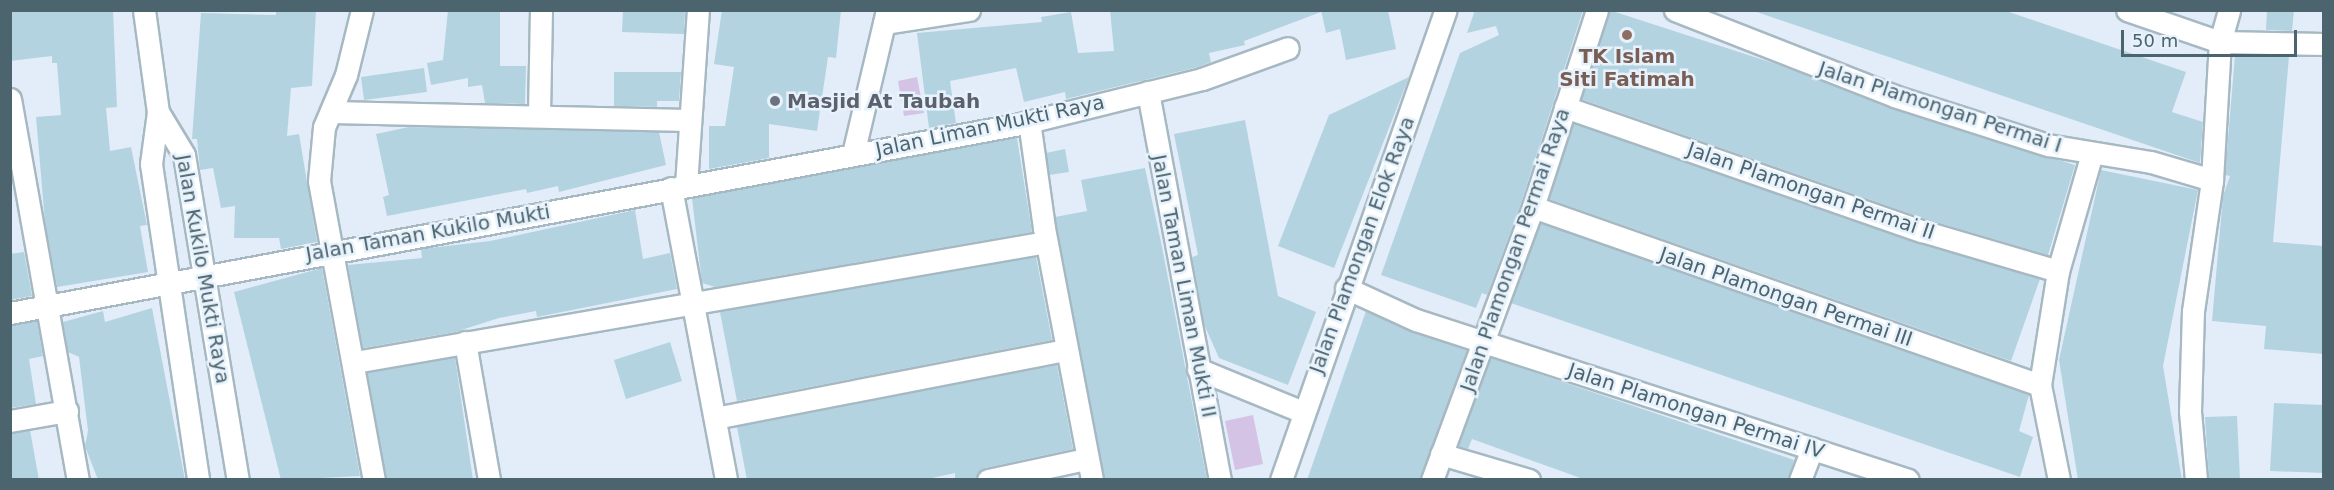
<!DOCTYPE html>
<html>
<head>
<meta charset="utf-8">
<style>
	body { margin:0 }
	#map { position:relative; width:2334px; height:490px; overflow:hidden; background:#e2edf9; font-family:"DejaVu Sans",sans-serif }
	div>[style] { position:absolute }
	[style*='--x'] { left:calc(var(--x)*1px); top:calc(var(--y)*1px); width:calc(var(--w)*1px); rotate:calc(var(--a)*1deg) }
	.green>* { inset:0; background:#d4c3e4 }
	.building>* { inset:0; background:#b4d3e1 }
	.roads { filter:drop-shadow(2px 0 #a6b9c3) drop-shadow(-2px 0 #a6b9c3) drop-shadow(0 2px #a6b9c3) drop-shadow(0 -2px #a6b9c3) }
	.street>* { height:21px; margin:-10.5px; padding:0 10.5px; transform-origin:10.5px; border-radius:10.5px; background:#fff }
	.dots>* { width:16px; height:16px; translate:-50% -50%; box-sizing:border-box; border:3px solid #e7f2fc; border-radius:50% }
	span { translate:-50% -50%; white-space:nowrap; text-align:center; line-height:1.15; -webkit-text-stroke:5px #e7f2fc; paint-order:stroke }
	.education-label { font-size:20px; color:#785e54; font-weight:700 }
	.worship-label { font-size:20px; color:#5b616d; font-weight:700 }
	.left { translate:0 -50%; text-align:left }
	.street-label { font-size:20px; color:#4c646d }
	.frame { position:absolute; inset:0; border:12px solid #4c646d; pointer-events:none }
	.scale { position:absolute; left:2121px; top:30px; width:176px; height:27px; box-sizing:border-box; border:3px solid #4c646d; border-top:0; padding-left:8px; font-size:18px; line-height:21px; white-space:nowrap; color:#4c646d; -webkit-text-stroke:4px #e7f2fc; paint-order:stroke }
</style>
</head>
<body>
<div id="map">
	<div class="green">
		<i style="clip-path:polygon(917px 77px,924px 113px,904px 116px,898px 81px)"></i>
		<i style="clip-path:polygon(1253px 415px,1263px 464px,1235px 470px,1225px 421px)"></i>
	</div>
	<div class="building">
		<i style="clip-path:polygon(10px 10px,113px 10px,117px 107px,106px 108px,110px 151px,131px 147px,147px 225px,140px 226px,148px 272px,57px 287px,45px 222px,36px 117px,61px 115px,57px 63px,52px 63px,52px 56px,10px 61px)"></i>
		<i style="clip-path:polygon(276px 10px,316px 10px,312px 86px,291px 88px,287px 136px,299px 134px,317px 242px,281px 249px,279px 238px,234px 238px,235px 206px,221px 208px,213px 168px,200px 170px,197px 139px,192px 139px,201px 13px,276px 15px)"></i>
		<i style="clip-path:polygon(448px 10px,500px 10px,500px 66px,526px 66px,525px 104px,485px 103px,482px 85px,468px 87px,468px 78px,431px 85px,427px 63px,443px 60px)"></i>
		<i style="clip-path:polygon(623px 10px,685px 10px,684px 34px,622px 32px)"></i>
		<i style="clip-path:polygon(722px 10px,841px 10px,836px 58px,828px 57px,817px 131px,769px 124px,769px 158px,709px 169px,709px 126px,725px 126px,734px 67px,714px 64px)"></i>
		<i style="clip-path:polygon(1110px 10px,1321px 12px,1244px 41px,1245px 45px,1209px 53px,1211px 62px,1198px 67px,1066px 99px,1065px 92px,1024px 102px,1016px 68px,950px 81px,956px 123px,929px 128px,917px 33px,1042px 22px,1041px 17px,1071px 12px,1078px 53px,1114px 51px)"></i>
		<i style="clip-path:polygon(1321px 10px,1388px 10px,1396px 49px,1346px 60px,1340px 29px,1326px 33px)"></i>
		<i style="clip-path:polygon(1475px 10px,1583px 10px,1521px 203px,1487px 295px,1482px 293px,1476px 308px,1381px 275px,1460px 53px,1499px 35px,1496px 26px,1467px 33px)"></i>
		<i style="clip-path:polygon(1609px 10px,1782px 66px,1890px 108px,2075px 165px,2048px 255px,1926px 219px,1581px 99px)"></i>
		<i style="clip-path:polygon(1751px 10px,2003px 10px,2186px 72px,2172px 112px,2203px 122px,2200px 163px)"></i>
		<i style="clip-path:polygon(2267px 10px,2294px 10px,2292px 31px,2266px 30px)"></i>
		<i style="clip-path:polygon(2235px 55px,2289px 56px,2273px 242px,2324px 246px,2324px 354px,2264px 349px,2266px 326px,2212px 321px,2223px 196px,2230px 176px,2225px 175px)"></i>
		<i style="clip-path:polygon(424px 68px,427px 92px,364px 100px,361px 77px)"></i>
		<i style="clip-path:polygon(614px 72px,681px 72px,679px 101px,657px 101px,657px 107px,614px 106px)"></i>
		<i style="clip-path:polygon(1409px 77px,1334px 268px,1278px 246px,1329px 115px)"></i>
		<i style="clip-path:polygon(1245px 120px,1278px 296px,1316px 312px,1288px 385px,1219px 358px,1204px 324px,1192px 257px,1198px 255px,1174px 134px)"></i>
		<i style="clip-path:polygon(1574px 123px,1918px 243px,2040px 279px,2011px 361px,1549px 199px)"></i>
		<i style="clip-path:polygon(409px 127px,659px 132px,666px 165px,559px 192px,558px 186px,527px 193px,526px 189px,387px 216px,383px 197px,389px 195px,376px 134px)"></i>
		<i style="clip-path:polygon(1017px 138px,1032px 232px,715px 287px,702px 283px,692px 198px)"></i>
		<i style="clip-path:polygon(1065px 149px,1069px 172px,1049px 175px,1046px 153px)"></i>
		<i style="clip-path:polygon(1145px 168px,1162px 247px,1207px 480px,1104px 480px,1055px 217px,1087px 211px,1081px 180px)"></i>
		<i style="clip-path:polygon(2101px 170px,2198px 190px,2163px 366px,2182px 480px,2078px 480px,2059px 360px)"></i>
		<i style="clip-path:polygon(635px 210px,643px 259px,670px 253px,677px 289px,537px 317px,536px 311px,499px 318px,455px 332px,363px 348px,348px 265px,422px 258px,421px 249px,490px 241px)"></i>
		<i style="clip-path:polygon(1541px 223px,2029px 395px,2019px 431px,2033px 437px,2020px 477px,1511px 303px)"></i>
		<i style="clip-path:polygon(24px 252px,32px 296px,10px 300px,10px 254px)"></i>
		<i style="clip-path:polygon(1036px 257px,1052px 340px,737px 401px,720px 312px)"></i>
		<i style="clip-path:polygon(322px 268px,360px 476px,281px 480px,234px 292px)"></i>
		<i style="clip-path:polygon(152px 308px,185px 480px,98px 480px,85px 446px,88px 431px,79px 357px,68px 352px,63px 322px,103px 311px,105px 322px)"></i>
		<i style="clip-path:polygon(1366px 311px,1467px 350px,1420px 480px,1307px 480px)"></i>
		<i style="clip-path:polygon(37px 321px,43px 356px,29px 359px,36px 404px,10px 408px,10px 325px)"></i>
		<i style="clip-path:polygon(670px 342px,682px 381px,626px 399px,614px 360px)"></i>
		<i style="clip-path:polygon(455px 358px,473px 480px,386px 480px,367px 373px)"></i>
		<i style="clip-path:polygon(1491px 358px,1794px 460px,1788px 480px,1586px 480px,1472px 439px,1468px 449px,1458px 446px)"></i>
		<i style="clip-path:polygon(1057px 365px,1073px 449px,985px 468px,976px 480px,955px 480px,955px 473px,923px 480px,747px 480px,737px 427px)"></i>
		<i style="clip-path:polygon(2274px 403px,2324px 405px,2324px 473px,2270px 471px)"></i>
		<i style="clip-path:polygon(2237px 416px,2240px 480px,2209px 480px,2205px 417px)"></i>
		<i style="clip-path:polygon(30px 430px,39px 480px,10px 480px,10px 433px)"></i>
	</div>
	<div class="roads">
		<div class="street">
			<i style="--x:144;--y:10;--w:103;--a:82.2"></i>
			<i style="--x:158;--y:112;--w:52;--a:97.7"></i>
			<i style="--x:151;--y:164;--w:319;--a:81.5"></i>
			<i style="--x:362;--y:10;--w:67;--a:103.8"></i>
			<i style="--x:346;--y:75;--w:56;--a:112.9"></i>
			<i style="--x:324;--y:127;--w:54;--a:95.3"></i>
			<i style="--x:319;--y:181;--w:304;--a:79.6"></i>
			<i style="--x:1675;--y:10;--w:235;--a:21.4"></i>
			<i style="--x:1894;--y:96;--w:162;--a:17.7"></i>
			<i style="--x:2048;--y:145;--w:104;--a:9.4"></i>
			<i style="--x:2151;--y:162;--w:64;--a:16.4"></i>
			<i style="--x:2127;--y:10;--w:98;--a:19"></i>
			<i style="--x:2220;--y:42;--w:104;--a:1.1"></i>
			<i style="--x:884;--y:23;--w:86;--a:-8.7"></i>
			<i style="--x:1148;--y:92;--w:395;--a:79.5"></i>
			<i style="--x:10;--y:99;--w:387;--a:79.9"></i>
			<i style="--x:1565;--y:107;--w:378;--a:19.2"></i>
			<i style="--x:1922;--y:231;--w:142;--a:16.4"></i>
			<i style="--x:158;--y:112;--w:50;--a:58.8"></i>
			<i style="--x:184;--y:155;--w:329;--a:80.6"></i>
			<i style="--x:331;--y:112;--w:357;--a:1.3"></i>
			<i style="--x:539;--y:114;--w:104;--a:-88.9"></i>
			<i style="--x:1029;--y:121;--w:108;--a:82"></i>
			<i style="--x:1044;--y:228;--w:257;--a:79.2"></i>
			<i style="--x:853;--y:154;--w:148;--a:-76.7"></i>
			<i style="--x:686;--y:185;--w:175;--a:-86.1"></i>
			<i style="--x:671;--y:188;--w:297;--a:79.3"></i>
			<i style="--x:1533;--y:207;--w:537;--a:19.35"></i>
			<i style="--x:1346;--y:288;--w:77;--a:24.6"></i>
			<i style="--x:1416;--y:320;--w:517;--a:18.01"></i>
			<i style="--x:10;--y:313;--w:1028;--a:-10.6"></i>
			<i style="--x:1020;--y:124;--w:187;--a:-13.9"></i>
			<i style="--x:1202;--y:79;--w:91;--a:-19.8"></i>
			<i style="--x:465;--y:342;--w:140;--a:80.1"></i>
			<i style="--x:355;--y:362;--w:701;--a:-9.85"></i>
			<i style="--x:1198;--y:369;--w:113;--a:22.3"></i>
			<i style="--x:715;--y:418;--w:358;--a:-11"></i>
			<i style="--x:10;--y:421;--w:58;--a:-10"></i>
			<i style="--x:1441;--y:454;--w:92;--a:16.5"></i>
			<i style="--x:988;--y:480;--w:100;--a:-12.1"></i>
			<i style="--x:1281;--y:480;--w:498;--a:-70.7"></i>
			<i style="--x:1432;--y:480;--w:291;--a:-69.7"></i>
			<i style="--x:1533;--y:207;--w:207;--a:-72"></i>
			<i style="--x:1800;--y:480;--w:34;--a:-69"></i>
			<i style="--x:2059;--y:480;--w:97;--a:-101.3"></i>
			<i style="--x:2040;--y:385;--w:115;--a:-81"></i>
			<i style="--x:2058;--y:271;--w:123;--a:-73.9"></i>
			<i style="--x:2196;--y:480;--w:69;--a:-95"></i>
			<i style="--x:2190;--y:411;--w:100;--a:-88.3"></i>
			<i style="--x:2193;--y:311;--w:132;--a:-81.7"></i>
			<i style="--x:2212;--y:180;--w:138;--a:-86.7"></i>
			<i style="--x:2220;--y:42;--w:33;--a:-74"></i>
		</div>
	</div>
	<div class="dots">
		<i style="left:1627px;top:35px;background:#8d6e63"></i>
		<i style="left:775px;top:101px;background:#6b7280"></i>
	</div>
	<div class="education-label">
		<span style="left:1627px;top:68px">TK Islam<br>Siti Fatimah</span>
	</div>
	<div class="worship-label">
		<span class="left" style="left:787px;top:101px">Masjid At Taubah</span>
	</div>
	<div class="street-label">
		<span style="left:1940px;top:107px;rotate:18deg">Jalan Plamongan Permai I</span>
		<span style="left:990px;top:126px;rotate:-12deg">Jalan Liman Mukti Raya</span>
		<span style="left:1811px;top:191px;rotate:19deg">Jalan Plamongan Permai II</span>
		<span style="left:428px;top:233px;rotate:-10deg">Jalan Taman Kukilo Mukti</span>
		<span style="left:1362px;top:245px;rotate:-70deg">Jalan Plamongan Elok Raya</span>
		<span style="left:1515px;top:250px;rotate:-71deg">Jalan Plamongan Permai Raya</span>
		<span style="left:203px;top:269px;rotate:80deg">Jalan Kukilo Mukti Raya</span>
		<span style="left:1184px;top:286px;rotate:79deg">Jalan Taman Liman Mukti II</span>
		<span style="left:1786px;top:297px;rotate:19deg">Jalan Plamongan Permai III</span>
		<span style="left:1696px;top:411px;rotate:18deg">Jalan Plamongan Permai IV</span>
	</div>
	<div class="frame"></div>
	<div class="scale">50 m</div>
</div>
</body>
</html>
